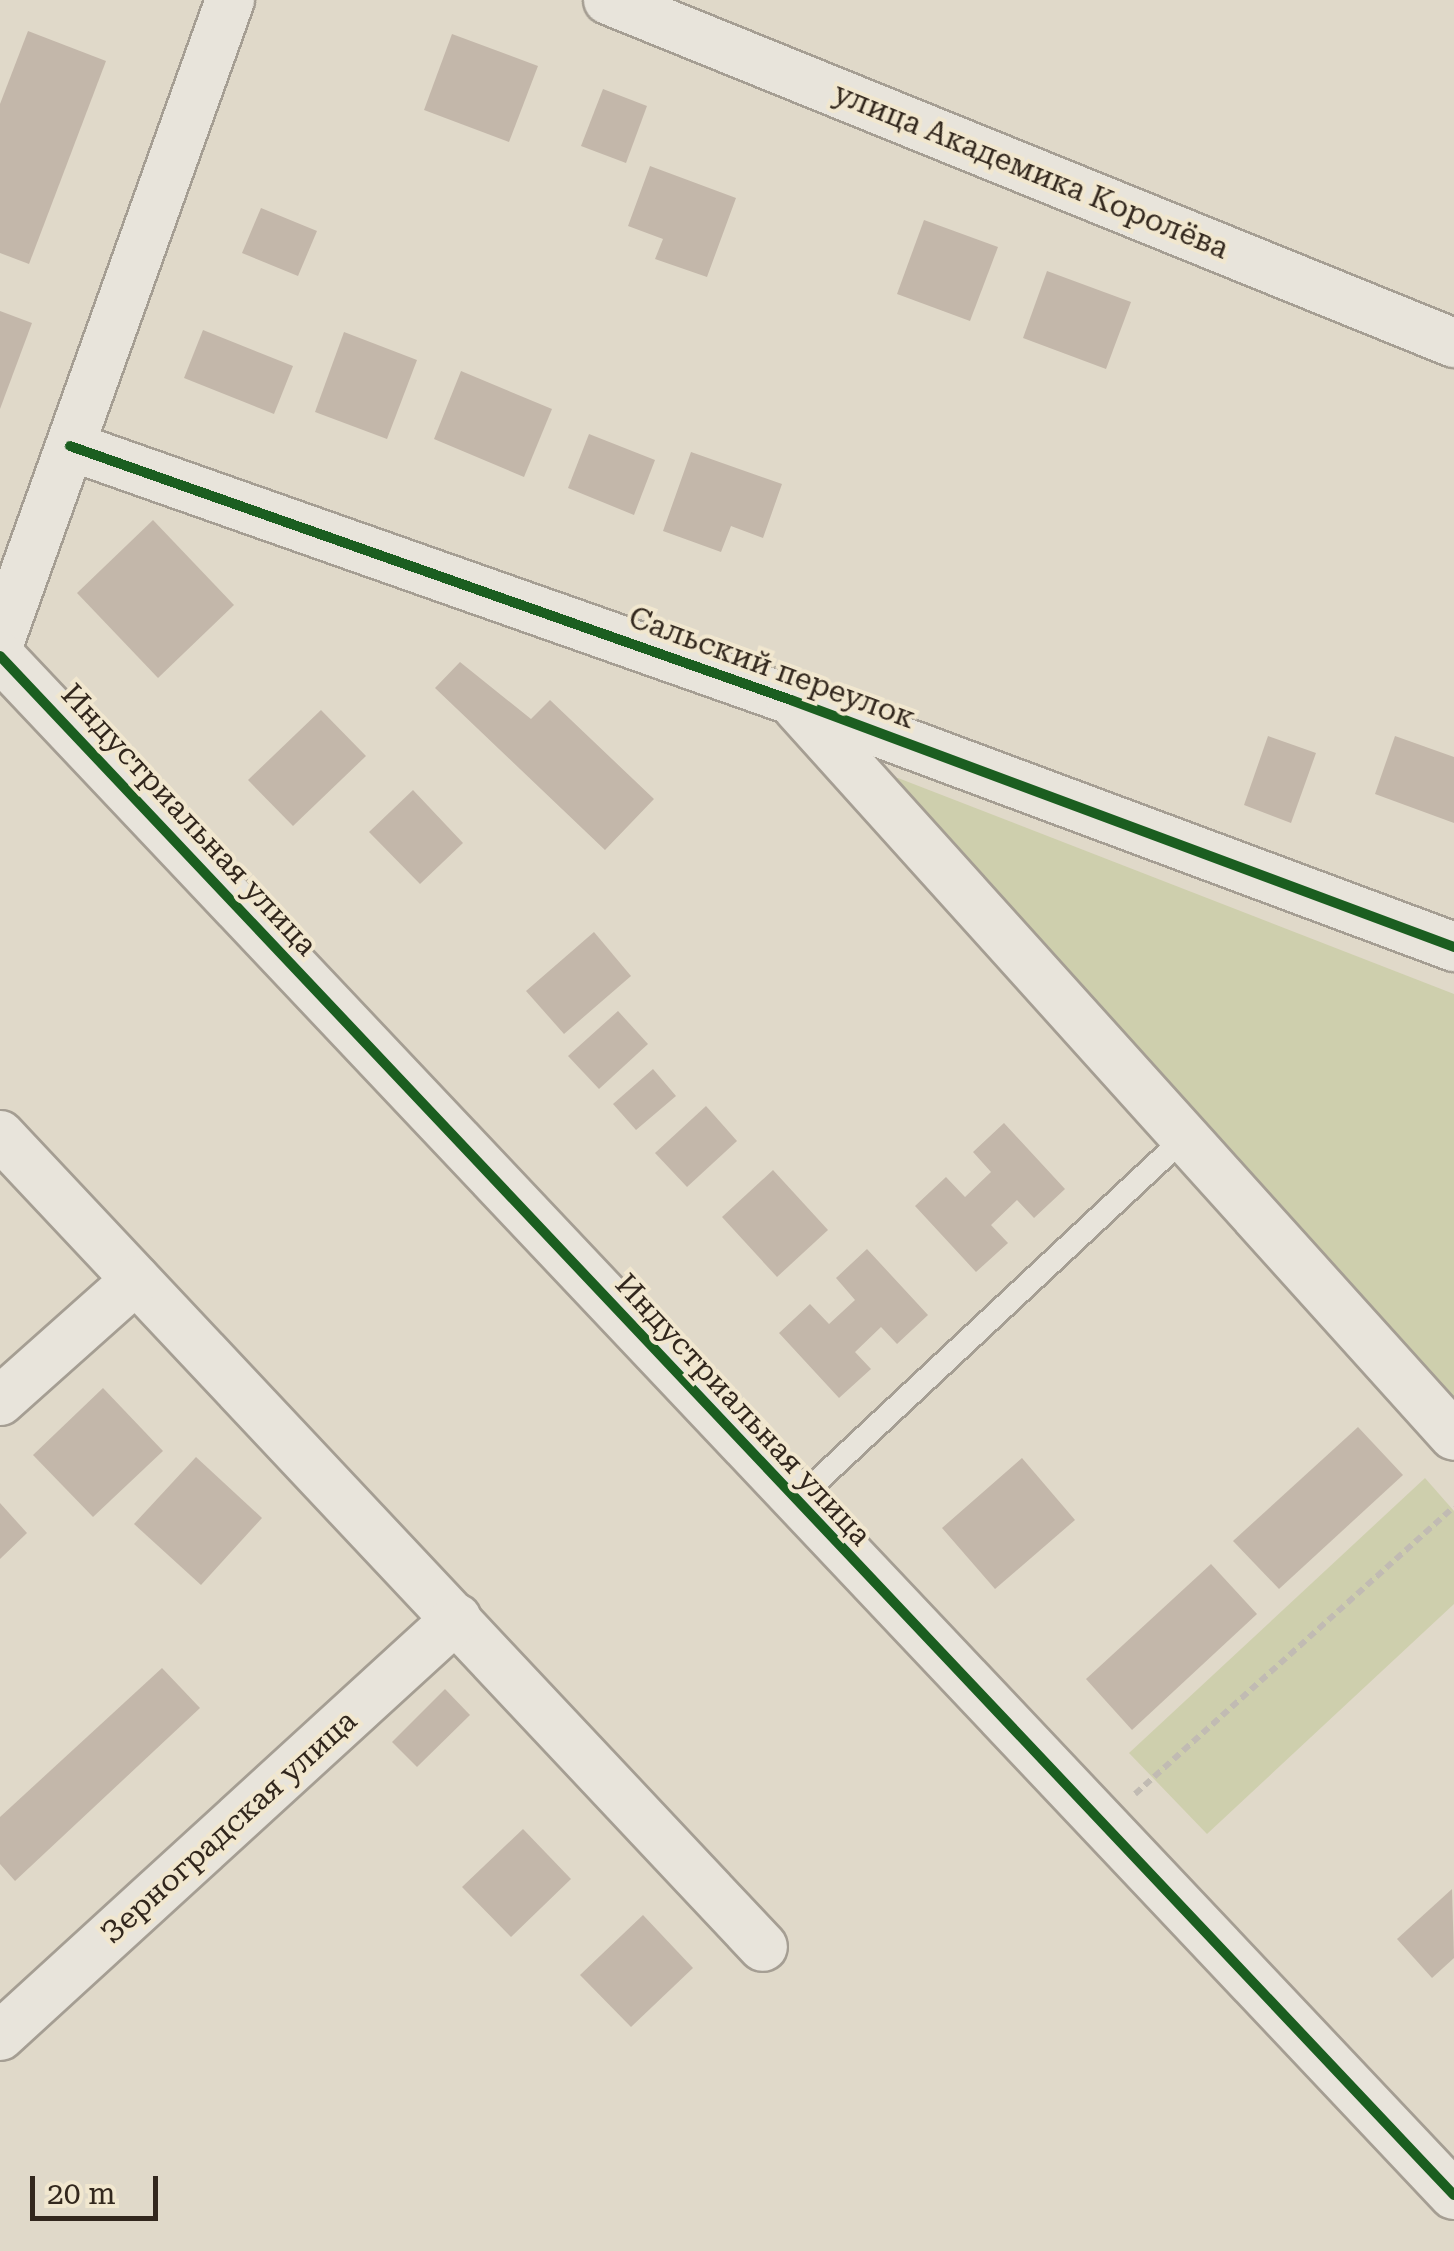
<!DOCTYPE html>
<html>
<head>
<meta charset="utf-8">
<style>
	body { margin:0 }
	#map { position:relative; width:1454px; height:2251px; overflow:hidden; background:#e0d9c9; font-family:"Roboto Serif",serif }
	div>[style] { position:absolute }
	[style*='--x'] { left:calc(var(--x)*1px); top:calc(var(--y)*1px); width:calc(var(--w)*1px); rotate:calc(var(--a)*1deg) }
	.green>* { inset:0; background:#cecfad }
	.building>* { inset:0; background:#c3b7aa }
	.path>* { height:6px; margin-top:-3px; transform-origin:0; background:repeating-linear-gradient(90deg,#c1bbb3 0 8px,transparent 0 13px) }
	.roads { filter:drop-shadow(2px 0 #a59e93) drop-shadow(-2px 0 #a59e93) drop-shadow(0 2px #a59e93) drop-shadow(0 -2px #a59e93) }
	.service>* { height:22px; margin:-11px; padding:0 11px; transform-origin:11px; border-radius:11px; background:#e8e4db }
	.minor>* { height:48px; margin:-24px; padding:0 24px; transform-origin:24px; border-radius:24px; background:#e8e4db }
	.cycleway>* { height:10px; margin:-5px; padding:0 5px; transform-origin:5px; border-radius:5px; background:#1b5e20 }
	span { translate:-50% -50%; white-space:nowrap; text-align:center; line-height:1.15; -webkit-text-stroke:8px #f1e7cf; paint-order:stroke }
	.street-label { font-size:30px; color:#32271d }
	.scale { position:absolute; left:30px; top:2176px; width:128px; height:45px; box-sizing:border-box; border:5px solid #32271d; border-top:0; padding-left:12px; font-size:30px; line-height:35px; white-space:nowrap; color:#32271d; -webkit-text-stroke:8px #f1e7cf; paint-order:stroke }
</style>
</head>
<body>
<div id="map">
	<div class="green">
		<i style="clip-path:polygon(898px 778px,1454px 994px,1454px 1410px,880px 785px)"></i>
		<i style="clip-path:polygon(1425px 1478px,1454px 1511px,1454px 1604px,1207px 1834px,1129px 1753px)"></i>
	</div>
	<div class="building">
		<i style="clip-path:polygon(28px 31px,106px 61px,29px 264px,0 253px,0 104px)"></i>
		<i style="clip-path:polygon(452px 34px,538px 66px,509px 142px,424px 110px)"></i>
		<i style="clip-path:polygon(603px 89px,647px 106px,626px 163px,581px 146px)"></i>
		<i style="clip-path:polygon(650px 166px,736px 198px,707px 277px,655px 259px,663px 239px,628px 226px)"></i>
		<i style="clip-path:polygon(261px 208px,317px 231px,298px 276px,242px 253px)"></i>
		<i style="clip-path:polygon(924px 220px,998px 247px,970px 321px,897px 294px)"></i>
		<i style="clip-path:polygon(1047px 271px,1131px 302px,1106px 369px,1023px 338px)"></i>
		<i style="clip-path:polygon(0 311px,32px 323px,0 409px)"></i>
		<i style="clip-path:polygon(203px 330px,293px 366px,274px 414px,184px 378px)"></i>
		<i style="clip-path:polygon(344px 332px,417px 360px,387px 439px,315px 412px)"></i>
		<i style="clip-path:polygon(461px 371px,552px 409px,524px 477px,434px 439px)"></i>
		<i style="clip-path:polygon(589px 434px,655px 460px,634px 515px,568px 488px)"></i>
		<i style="clip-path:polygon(691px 452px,782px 484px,763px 538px,731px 526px,721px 552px,663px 531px)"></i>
		<i style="clip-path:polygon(153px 520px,234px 605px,158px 678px,77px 593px)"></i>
		<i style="clip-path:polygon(460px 662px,531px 719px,550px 700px,654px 799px,605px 850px,435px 688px)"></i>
		<i style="clip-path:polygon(321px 710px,366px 756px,293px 826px,248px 780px)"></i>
		<i style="clip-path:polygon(1268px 736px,1316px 753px,1291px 823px,1244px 805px)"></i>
		<i style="clip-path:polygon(1395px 736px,1454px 757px,1454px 823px,1375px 794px)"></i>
		<i style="clip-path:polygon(413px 790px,463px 843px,420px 884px,369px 832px)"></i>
		<i style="clip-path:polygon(594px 932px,631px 976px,564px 1034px,526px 991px)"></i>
		<i style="clip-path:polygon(618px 1011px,648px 1044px,599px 1089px,568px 1056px)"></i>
		<i style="clip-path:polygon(653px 1069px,676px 1096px,636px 1130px,613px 1104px)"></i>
		<i style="clip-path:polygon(706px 1106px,737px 1141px,687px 1187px,655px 1153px)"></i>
		<i style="clip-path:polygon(1004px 1123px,1065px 1189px,1034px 1218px,1017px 1200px,991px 1225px,1008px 1243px,976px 1272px,915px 1206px,946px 1177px,965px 1197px,991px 1172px,973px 1152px)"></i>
		<i style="clip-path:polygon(773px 1170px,828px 1230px,777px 1277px,722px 1217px)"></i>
		<i style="clip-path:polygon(867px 1249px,928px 1315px,897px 1344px,881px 1327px,855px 1352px,871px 1369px,839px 1398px,779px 1333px,810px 1304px,829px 1324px,855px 1300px,836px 1278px)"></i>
		<i style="clip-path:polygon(103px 1388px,163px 1451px,93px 1517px,33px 1455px)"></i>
		<i style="clip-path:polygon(1358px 1427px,1403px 1475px,1279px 1589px,1233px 1541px)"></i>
		<i style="clip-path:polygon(196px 1457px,262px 1518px,201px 1585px,134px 1524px)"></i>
		<i style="clip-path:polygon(1022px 1458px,1075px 1520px,995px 1589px,942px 1528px)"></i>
		<i style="clip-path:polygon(0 1503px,27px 1533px,0 1559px)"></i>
		<i style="clip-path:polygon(1211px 1564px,1257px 1614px,1132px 1730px,1086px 1679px)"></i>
		<i style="clip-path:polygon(162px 1668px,200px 1708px,15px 1881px,0 1864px,0 1817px)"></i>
		<i style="clip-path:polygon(445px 1689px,470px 1715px,417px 1767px,392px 1742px)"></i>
		<i style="clip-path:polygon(523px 1829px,571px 1879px,511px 1937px,462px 1887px)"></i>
		<i style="clip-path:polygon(1452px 1889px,1454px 1958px,1432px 1978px,1397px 1939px)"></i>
		<i style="clip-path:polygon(643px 1915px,693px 1968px,631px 2027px,580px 1975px)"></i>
	</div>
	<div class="path">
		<i style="--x:1135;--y:1794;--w:429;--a:-42"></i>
	</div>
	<div class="roads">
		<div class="service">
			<i style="--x:795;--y:1502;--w:531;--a:-43.09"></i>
		</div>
		<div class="minor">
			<i style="--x:608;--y:0;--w:913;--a:22.07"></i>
			<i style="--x:70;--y:446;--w:764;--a:19.41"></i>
			<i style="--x:791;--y:700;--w:708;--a:20.43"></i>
			<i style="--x:0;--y:641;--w:681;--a:-70.26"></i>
			<i style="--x:0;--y:656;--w:2117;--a:46.63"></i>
			<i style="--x:797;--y:707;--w:981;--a:47.97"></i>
			<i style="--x:0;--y:1135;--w:1114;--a:46.78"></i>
			<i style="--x:0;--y:1401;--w:182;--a:-41.7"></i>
			<i style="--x:0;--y:2036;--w:619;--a:-42.45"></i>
		</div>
	</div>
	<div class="cycleway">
		<i style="--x:70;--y:446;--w:764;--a:19.41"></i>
		<i style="--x:791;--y:700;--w:708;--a:20.43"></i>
		<i style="--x:0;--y:656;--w:2117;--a:46.63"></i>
	</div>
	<div class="street-label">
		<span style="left:1031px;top:171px;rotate:22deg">улица Академика Королёва</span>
		<span style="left:772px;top:668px;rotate:20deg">Сальский переулок</span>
		<span style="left:189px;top:820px;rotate:47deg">Индустриальная улица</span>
		<span style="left:743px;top:1410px;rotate:47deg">Индустриальная улица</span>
		<span style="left:229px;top:1827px;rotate:-42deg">Зерноградская улица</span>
	</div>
	<div class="scale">20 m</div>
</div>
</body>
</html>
